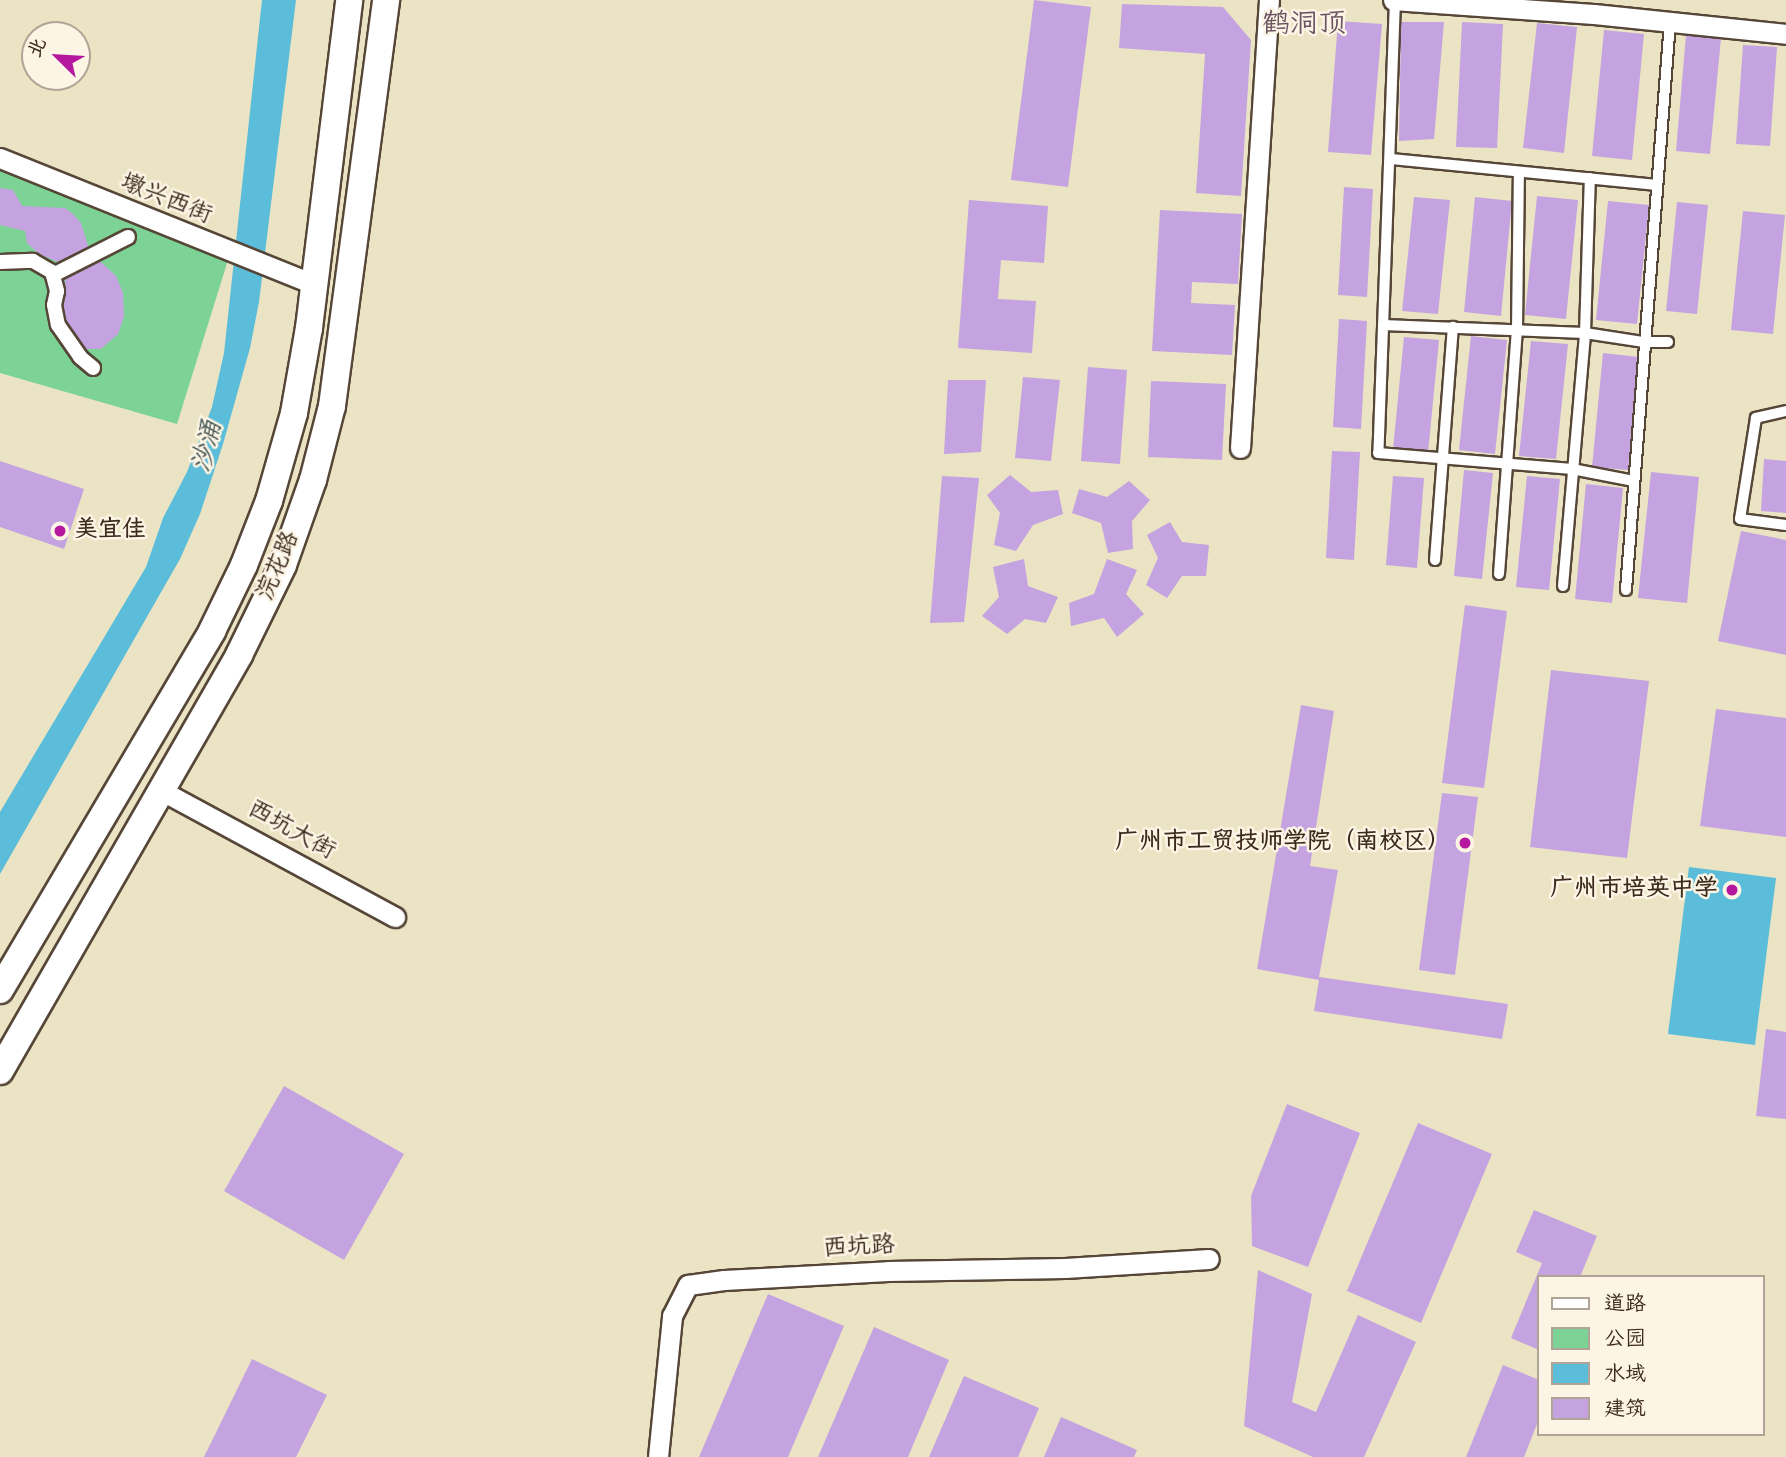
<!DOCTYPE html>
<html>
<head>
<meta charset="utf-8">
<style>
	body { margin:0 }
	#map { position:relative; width:1786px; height:1457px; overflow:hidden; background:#eae4c4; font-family:"Indie Flower","LXGW WenKai TC",sans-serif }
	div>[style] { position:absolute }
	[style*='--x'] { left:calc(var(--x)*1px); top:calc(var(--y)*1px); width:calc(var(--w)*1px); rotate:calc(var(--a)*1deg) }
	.green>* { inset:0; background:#7dd396 }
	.water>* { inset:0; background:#5bbdd9 }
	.building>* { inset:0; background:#c4a3e0 }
	.roads { filter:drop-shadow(2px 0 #554637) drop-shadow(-2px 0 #554637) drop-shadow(0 2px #554637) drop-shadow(0 -2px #554637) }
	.service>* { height:10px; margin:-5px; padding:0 5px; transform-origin:5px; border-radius:5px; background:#fff }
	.pedestrian>* { height:14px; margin:-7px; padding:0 7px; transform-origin:7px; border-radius:7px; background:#fff }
	.minor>* { height:19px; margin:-9.5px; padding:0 9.5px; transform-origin:9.5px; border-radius:9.5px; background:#fff }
	.secondary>* { height:26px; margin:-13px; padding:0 13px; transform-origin:13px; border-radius:13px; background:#fff }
	.dots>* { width:19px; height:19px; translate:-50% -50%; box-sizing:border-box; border:4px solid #fcf5e5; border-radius:50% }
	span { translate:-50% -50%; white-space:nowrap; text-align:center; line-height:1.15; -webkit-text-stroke:5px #fcf5e5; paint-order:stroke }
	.street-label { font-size:24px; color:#3b2a1e }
	.poi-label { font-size:24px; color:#3b2a1e; font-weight:700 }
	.left { translate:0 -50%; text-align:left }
	.right { translate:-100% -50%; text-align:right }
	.water-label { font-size:26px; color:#455656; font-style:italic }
	.quarter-label { font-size:28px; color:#6b5462 }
	.legend { position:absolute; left:1537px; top:1275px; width:228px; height:161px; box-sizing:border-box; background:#fcf5e5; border:2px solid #afa495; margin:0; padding:9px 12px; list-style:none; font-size:21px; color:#3b2a1e }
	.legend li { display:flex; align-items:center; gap:14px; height:35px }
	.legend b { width:35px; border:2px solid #afa495 }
	.north { position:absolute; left:21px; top:21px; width:70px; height:70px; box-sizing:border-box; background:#fcf5e5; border:2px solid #afa495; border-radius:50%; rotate:294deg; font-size:19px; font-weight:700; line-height:28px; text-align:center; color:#3b2a1e }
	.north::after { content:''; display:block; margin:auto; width:24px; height:32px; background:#b5179e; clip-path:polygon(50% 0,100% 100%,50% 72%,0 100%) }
</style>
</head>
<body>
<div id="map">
	<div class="green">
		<i style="clip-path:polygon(0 170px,228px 260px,177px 424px,0 373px)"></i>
	</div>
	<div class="water">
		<i style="clip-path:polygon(262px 0,296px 0,259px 302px,250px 348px,223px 444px,200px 514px,180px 559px,0 874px,0 812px,146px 567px,163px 518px,187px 472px,212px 407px,224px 353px)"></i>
		<i style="clip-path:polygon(1689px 867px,1776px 878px,1755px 1045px,1668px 1034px)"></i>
	</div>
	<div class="building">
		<i style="clip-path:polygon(1034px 0,1091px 7px,1068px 187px,1011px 180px)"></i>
		<i style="clip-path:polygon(1122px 4px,1223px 7px,1251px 40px,1241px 196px,1196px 193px,1205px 54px,1119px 48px)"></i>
		<i style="clip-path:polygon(1338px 21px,1382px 24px,1371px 155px,1328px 152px)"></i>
		<i style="clip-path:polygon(1401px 22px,1444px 22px,1434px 139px,1399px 141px)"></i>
		<i style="clip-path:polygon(1462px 22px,1503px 24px,1497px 148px,1456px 147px)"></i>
		<i style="clip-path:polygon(1537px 23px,1577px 27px,1564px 153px,1523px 148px)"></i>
		<i style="clip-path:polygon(1604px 30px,1644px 34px,1632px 160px,1592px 156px)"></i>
		<i style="clip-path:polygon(1686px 35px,1721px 38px,1710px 154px,1676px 151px)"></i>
		<i style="clip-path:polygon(1743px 45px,1777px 47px,1770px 146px,1736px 144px)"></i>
		<i style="clip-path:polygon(1344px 187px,1373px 189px,1367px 297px,1338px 295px)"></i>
		<i style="clip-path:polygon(0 188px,13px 190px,22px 206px,65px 208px,72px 213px,81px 223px,90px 252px,116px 276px,123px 293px,124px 317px,118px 334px,101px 349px,85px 349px,63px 326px,61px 310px,66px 274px,63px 264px,39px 254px,27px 243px,25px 231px,0 225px)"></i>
		<i style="clip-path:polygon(1537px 196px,1578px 200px,1566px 319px,1525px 315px)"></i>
		<i style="clip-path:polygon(1414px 197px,1450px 200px,1438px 314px,1402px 311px)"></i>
		<i style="clip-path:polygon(1475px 197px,1512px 201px,1501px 316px,1464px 312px)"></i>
		<i style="clip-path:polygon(969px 200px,1048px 206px,1044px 263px,1001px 260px,998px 299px,1036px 301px,1032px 353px,958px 348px)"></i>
		<i style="clip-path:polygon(1608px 201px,1649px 205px,1637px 324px,1596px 320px)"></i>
		<i style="clip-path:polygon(1677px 202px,1708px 205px,1697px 314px,1666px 311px)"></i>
		<i style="clip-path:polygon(1160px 210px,1242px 214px,1238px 284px,1192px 282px,1191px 303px,1235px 305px,1232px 355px,1152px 351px)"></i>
		<i style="clip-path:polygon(1743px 211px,1785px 215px,1773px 334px,1731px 330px)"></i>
		<i style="clip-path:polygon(1339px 319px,1367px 321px,1361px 429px,1333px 427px)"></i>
		<i style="clip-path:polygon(1471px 336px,1507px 340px,1495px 454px,1459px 450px)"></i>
		<i style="clip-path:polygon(1404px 337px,1439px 340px,1428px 453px,1393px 449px)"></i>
		<i style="clip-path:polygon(1531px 341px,1568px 344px,1556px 459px,1519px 456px)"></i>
		<i style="clip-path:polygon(1603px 353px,1639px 357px,1628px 470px,1592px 467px)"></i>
		<i style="clip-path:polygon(1088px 367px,1127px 370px,1120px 464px,1081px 461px)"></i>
		<i style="clip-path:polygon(1023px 377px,1060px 380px,1051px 461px,1015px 458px)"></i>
		<i style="clip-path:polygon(948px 380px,986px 380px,981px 452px,944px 454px)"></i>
		<i style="clip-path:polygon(1151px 381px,1226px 384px,1222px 460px,1148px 457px)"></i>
		<i style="clip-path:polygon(1332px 451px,1360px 452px,1354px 560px,1326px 558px)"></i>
		<i style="clip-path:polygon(1764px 459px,1786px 461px,1786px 513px,1761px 511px)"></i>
		<i style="clip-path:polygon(0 461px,84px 489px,64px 549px,0 527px)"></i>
		<i style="clip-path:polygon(1464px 470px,1493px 473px,1482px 579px,1454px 576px)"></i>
		<i style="clip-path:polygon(1651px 472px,1699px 477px,1687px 603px,1638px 598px)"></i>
		<i style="clip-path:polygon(1010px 475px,1031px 492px,1058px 490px,1063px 514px,1033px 525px,1016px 551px,994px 545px,1000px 513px,987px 495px)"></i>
		<i style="clip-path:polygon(942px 476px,979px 478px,964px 622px,930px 623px)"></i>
		<i style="clip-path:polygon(1393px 476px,1424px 478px,1417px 568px,1386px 565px)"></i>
		<i style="clip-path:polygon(1527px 476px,1560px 479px,1549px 590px,1516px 587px)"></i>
		<i style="clip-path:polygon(1129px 481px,1150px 500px,1132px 521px,1133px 549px,1108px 553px,1101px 523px,1072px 513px,1079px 489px,1107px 497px)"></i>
		<i style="clip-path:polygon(1586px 484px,1623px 488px,1612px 603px,1575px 599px)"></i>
		<i style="clip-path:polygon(1170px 522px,1182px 542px,1209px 545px,1206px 576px,1182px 576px,1167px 598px,1146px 585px,1158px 558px,1147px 535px)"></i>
		<i style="clip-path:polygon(1741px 531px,1786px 540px,1786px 655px,1718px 641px)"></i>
		<i style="clip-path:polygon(1024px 559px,1028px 586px,1058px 597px,1046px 623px,1025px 619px,1007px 634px,982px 616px,999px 597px,993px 567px)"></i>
		<i style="clip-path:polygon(1107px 559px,1137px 570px,1126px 594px,1144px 614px,1117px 637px,1104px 618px,1071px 626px,1069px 603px,1094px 594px)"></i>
		<i style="clip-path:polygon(1465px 605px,1507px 611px,1484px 788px,1442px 783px)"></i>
		<i style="clip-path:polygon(1551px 670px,1649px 681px,1627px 858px,1530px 847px)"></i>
		<i style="clip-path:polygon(1301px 705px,1334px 711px,1310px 866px,1338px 870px,1319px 977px,1508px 1004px,1502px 1039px,1314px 1011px,1319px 980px,1257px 969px)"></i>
		<i style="clip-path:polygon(1716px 709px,1786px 718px,1786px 837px,1700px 826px)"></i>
		<i style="clip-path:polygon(1442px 793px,1478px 797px,1455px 975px,1419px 970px)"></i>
		<i style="clip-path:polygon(1766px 1029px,1786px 1032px,1786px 1119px,1756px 1116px)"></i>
		<i style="clip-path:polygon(284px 1086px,404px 1154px,344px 1260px,224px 1191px)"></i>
		<i style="clip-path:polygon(1287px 1104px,1360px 1133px,1308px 1267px,1252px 1246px,1251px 1196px)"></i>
		<i style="clip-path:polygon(1418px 1123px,1492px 1154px,1421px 1323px,1347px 1291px)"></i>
		<i style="clip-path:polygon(1534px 1210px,1597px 1236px,1580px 1277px,1539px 1277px,1539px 1350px,1511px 1338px,1542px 1263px,1516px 1252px)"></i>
		<i style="clip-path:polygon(1258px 1270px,1312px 1294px,1292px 1402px,1316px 1412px,1358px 1315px,1416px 1342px,1364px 1457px,1313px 1457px,1244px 1426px)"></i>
		<i style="clip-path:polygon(768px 1294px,844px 1326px,788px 1457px,699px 1457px)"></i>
		<i style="clip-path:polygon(874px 1327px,949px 1360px,908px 1457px,818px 1457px)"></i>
		<i style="clip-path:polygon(252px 1359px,327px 1395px,296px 1457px,204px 1457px)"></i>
		<i style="clip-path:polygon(1503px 1365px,1539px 1380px,1539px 1419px,1524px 1457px,1466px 1457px)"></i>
		<i style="clip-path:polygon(964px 1376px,1039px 1408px,1018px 1457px,929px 1457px)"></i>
		<i style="clip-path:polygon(1061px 1417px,1137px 1450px,1134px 1457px,1044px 1457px)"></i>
	</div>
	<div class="roads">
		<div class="service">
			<i style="--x:1395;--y:0;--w:453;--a:92.1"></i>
			<i style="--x:1378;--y:453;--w:195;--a:4.7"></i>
			<i style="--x:1572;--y:469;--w:63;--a:11"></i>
			<i style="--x:1391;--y:159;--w:265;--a:5.6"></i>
			<i style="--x:1383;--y:325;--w:202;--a:2.3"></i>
			<i style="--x:1585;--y:333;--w:60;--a:8.7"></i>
			<i style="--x:1644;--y:342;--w:24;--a:0"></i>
			<i style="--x:1786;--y:411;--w:31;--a:167"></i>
			<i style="--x:1756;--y:418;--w:102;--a:99"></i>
			<i style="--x:1740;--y:519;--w:46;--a:7.4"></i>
			<i style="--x:1435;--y:560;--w:234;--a:-85.6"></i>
			<i style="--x:1499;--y:574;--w:245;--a:-85.8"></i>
			<i style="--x:1517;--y:330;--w:158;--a:-89.3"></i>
			<i style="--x:1563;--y:586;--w:254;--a:-85"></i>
			<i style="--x:1585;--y:333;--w:155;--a:-88.2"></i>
			<i style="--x:1626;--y:590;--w:570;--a:-85.57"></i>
		</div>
		<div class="pedestrian">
			<i style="--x:0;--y:262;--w:33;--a:-2"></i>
			<i style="--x:33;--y:261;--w:22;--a:30"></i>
			<i style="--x:52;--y:272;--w:20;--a:75"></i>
			<i style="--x:57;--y:291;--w:14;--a:102"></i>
			<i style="--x:54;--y:305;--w:20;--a:79"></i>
			<i style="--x:58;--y:325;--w:39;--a:55"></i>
			<i style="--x:80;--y:357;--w:17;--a:40"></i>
			<i style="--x:53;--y:275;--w:84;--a:-26.9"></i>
		</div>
		<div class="minor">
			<i style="--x:1393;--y:0;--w:201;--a:4"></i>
			<i style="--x:1594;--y:14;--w:193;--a:5.9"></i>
			<i style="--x:0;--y:158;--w:338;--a:21.9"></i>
			<i style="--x:1240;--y:448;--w:449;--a:-86.3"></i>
			<i style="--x:162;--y:791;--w:265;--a:28.4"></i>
			<i style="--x:658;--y:1457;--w:142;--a:-84.3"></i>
			<i style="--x:672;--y:1316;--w:35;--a:-63"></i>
			<i style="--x:688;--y:1285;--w:36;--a:-8"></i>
			<i style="--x:724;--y:1280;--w:164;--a:-3.1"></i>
			<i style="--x:888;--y:1271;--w:177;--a:-1"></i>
			<i style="--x:1065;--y:1268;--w:144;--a:-3.6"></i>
		</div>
		<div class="secondary">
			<i style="--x:0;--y:990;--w:417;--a:-59.4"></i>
			<i style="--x:212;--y:631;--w:73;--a:-64.1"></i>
			<i style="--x:244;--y:565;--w:69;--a:-68.7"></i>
			<i style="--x:269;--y:501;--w:91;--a:-74.1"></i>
			<i style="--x:294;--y:413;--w:86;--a:-80"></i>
			<i style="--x:309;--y:328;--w:330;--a:-83"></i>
			<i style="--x:0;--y:1071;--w:480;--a:-60.1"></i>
			<i style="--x:239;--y:655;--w:100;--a:-63.9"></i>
			<i style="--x:283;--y:565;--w:90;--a:-70.6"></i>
			<i style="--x:313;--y:480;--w:76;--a:-75.6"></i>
			<i style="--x:332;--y:406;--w:410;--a:-82.4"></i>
		</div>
	</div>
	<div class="dots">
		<i style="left:60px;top:531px;background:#b5179e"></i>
		<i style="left:1465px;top:843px;background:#b5179e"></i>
		<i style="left:1732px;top:890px;background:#b5179e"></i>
	</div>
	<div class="street-label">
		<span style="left:166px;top:200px;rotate:22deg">墩兴西街</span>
		<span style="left:279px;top:566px;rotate:-67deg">浣花路</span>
		<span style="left:291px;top:831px;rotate:29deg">西坑大街</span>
		<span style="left:859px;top:1248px;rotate:-3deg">西坑路</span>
	</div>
	<div class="poi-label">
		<span class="left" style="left:74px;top:531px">美宜佳</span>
		<span class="right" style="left:1451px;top:843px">广州市工贸技师学院（南校区）</span>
		<span class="right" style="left:1718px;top:890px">广州市培英中学</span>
	</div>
	<div class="water-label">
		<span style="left:209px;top:447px;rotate:-76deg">沙涌</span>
	</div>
	<div class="quarter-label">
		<span style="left:1304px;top:26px">鹤洞顶</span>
	</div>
	<ul class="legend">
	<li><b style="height:9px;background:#fff"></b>道路</li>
	<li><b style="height:19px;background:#7dd396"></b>公园</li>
	<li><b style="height:19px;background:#5bbdd9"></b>水域</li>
	<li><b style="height:19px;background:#c4a3e0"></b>建筑</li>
	</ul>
	<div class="north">北</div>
</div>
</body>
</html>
